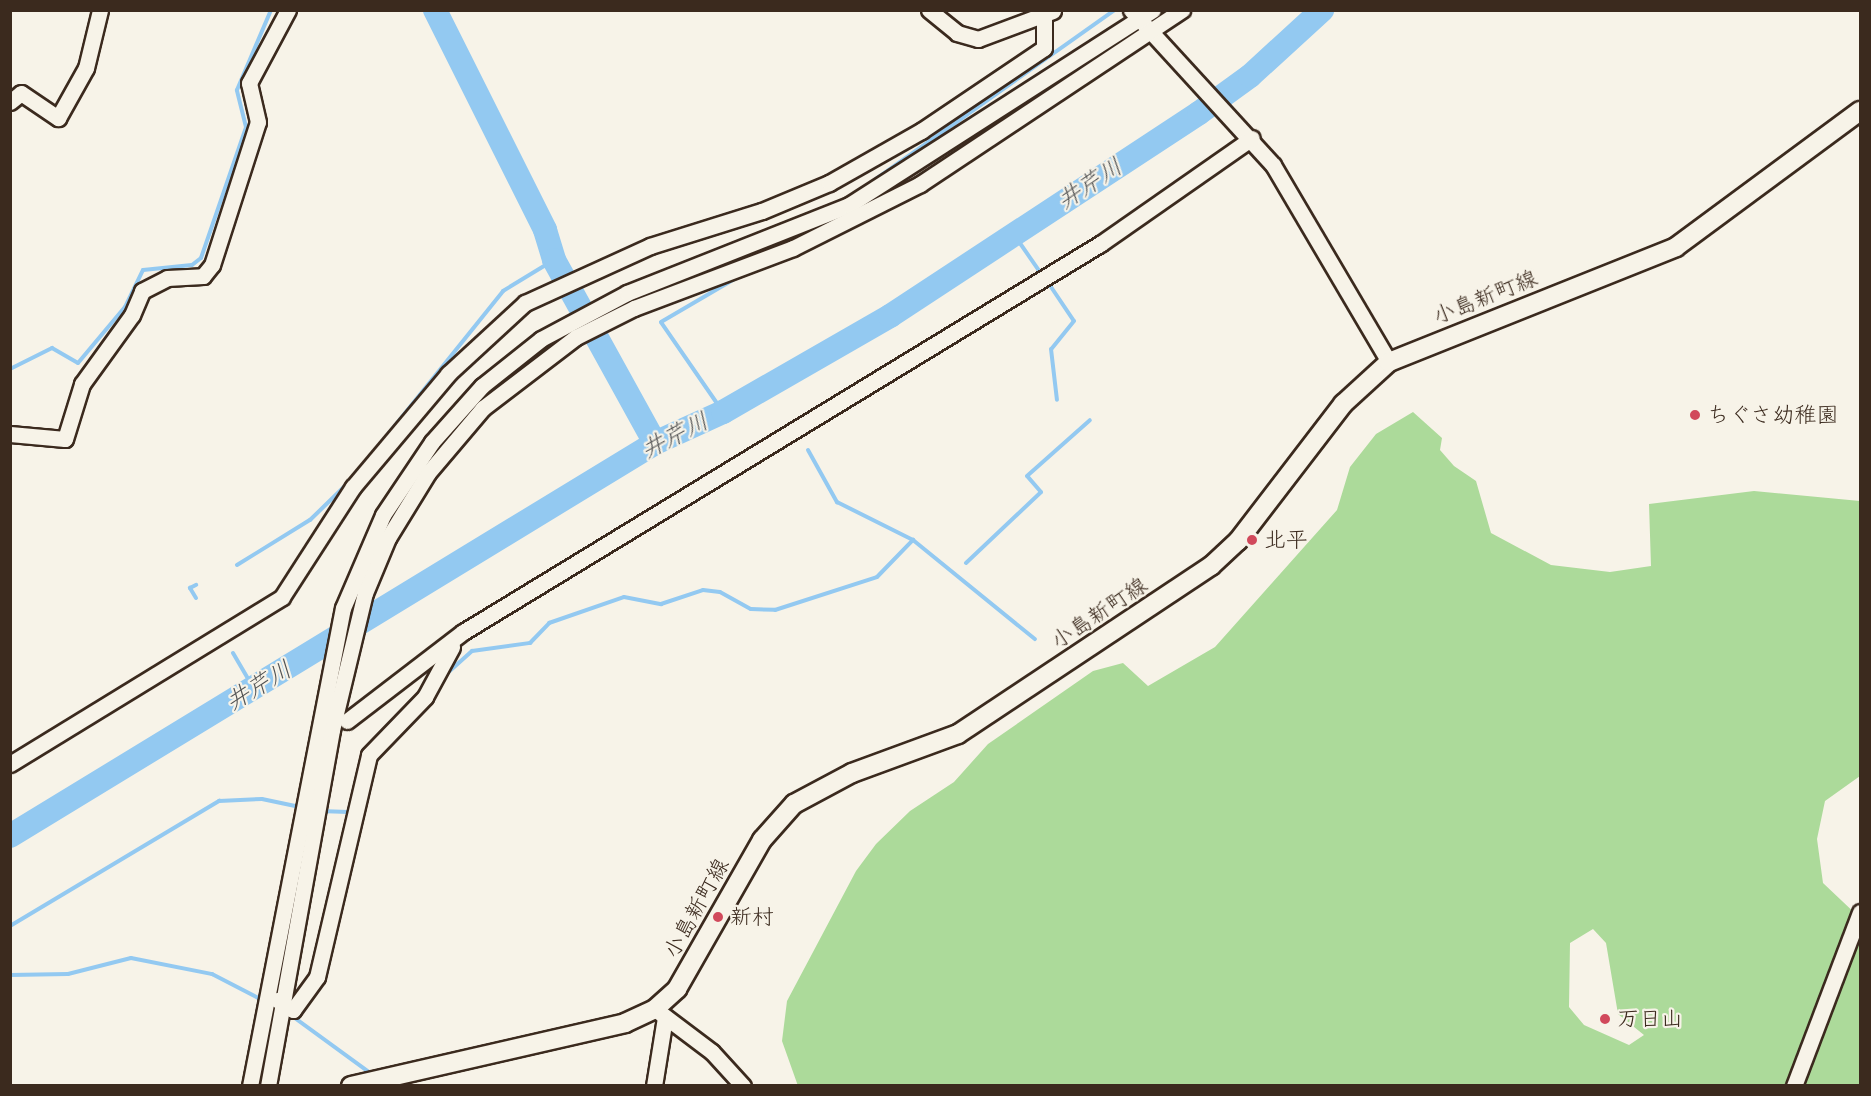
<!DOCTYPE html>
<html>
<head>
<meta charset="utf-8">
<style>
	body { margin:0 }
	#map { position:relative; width:1871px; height:1096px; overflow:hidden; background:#f7f3e8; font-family:Sriracha,"Klee One",sans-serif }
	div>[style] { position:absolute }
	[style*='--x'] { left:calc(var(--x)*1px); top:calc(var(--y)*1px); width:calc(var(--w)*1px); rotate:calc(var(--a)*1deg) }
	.green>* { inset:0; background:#acda9a }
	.stream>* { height:4px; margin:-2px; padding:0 2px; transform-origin:2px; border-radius:2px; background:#93c9f1 }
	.river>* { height:24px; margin:-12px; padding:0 12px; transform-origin:12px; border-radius:12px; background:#93c9f1 }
	.roads { filter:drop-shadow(2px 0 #3b2a1e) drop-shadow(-2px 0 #3b2a1e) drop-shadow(0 2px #3b2a1e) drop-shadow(0 -2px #3b2a1e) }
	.minor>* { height:15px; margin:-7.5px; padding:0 7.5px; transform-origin:7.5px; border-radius:7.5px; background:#f7f3e8 }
	.major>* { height:18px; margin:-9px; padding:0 9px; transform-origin:9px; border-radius:9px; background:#f7f3e8 }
	.dots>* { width:16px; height:16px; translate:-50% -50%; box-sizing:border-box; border:3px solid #f7f3e8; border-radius:50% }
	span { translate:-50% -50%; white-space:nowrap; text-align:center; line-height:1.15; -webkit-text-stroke:4.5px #f7f3e8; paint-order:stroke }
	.street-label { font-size:22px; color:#3b2a1e }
	.poi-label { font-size:22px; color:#3b2a1e }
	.left { translate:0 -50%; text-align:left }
	.water-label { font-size:24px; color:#515253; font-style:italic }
	.frame { position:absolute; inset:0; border:12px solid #3b2a1e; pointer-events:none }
</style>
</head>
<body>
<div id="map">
	<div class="green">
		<i style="clip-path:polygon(evenodd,1413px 412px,1442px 438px,1440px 450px,1454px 466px,1476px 481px,1491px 533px,1551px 565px,1610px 572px,1651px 566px,1649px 504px,1754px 491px,1860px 501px,1860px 776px,1825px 801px,1817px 839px,1823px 883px,1860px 918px,1860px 1085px,798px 1086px,782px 1041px,787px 1001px,856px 871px,876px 844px,910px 811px,954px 782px,988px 744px,1093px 671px,1123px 663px,1148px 686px,1215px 647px,1337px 510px,1350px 467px,1376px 434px,1413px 412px,1593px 929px,1606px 943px,1618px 1014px,1644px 1035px,1629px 1045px,1584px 1025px,1569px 1007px,1570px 943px,1593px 929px)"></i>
	</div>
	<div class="stream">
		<i style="--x:876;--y:179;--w:293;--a:-35.3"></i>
		<i style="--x:1015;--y:236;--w:47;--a:55.3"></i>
		<i style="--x:793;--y:240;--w:23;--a:-34"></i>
		<i style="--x:1047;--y:281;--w:48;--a:56"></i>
		<i style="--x:1074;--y:321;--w:36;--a:129"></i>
		<i style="--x:1051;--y:349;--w:51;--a:83.3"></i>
		<i style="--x:10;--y:369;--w:47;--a:-26.6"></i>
		<i style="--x:52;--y:348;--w:30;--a:30"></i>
		<i style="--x:78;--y:363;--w:73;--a:-50"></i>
		<i style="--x:125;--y:307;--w:41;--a:-64.1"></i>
		<i style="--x:143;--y:270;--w:49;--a:-5.8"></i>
		<i style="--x:192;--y:265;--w:11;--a:-38"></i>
		<i style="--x:201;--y:258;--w:139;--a:-71"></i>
		<i style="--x:246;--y:127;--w:38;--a:-104"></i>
		<i style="--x:237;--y:90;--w:87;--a:-67"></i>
		<i style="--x:723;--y:412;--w:109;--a:-124.6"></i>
		<i style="--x:661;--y:322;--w:97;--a:-30.3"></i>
		<i style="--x:381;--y:443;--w:195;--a:-51.2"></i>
		<i style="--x:503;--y:291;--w:60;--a:-31.3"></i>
		<i style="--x:808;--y:450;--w:60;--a:60.9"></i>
		<i style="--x:837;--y:502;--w:85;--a:26.6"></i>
		<i style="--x:966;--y:563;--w:103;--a:-43.4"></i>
		<i style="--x:1041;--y:492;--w:21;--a:-131"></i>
		<i style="--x:1027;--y:476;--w:84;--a:-41.6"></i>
		<i style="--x:237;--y:565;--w:86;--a:-31.7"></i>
		<i style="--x:310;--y:520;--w:53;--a:-44.2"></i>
		<i style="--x:196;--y:598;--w:12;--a:-121"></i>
		<i style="--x:190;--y:588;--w:7;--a:-27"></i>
		<i style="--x:233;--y:653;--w:42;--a:59.7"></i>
		<i style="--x:443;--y:677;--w:39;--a:-42"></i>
		<i style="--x:472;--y:651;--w:59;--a:-7.9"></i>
		<i style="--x:530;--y:643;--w:28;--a:-46"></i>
		<i style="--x:549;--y:623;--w:79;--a:-19.1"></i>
		<i style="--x:624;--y:597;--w:38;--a:11"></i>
		<i style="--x:661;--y:604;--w:44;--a:-18.4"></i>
		<i style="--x:703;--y:590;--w:17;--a:7"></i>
		<i style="--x:720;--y:592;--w:35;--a:29"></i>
		<i style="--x:751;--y:609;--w:24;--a:2"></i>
		<i style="--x:775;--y:610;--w:107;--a:-17.9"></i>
		<i style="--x:877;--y:577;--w:52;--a:-45.8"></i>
		<i style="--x:913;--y:540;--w:157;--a:39.1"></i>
		<i style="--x:320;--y:811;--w:28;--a:2"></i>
		<i style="--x:10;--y:926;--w:244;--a:-30.9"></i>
		<i style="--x:219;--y:801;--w:43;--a:-2.7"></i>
		<i style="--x:262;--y:799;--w:40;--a:12"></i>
		<i style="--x:10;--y:975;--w:58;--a:-1"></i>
		<i style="--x:68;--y:974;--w:65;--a:-14.3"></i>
		<i style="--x:131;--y:958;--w:83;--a:11.2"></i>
		<i style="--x:212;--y:974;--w:59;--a:27.4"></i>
		<i style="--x:292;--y:1016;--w:100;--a:36.1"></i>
	</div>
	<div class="river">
		<i style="--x:435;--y:10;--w:246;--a:63.4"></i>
		<i style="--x:545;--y:230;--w:31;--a:73"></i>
		<i style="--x:554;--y:260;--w:209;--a:61.1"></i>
		<i style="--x:10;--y:836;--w:755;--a:-31.35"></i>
		<i style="--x:655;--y:443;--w:75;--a:-24.5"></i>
		<i style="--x:723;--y:412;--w:193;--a:-29.9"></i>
		<i style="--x:890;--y:316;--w:370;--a:-33.3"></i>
		<i style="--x:1199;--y:113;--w:63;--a:-36"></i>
		<i style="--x:1250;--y:76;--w:98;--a:-42.5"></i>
	</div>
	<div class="roads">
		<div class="minor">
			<i style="--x:929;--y:10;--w:36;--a:39"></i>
			<i style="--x:957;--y:33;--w:22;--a:16"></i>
			<i style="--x:978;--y:39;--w:80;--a:-20.5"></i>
			<i style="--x:1131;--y:10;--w:210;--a:47.5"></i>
			<i style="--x:1273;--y:165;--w:229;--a:59.5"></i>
			<i style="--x:10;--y:102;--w:14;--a:-39"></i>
			<i style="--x:21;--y:93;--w:45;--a:34"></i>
			<i style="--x:58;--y:118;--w:57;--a:-60.8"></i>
			<i style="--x:86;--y:68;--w:60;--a:-76.4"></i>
			<i style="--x:10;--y:434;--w:55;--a:5.2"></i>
			<i style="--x:65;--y:439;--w:58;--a:-72.8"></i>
			<i style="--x:82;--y:384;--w:85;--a:-54.1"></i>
			<i style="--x:132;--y:315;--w:26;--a:-67"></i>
			<i style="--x:142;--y:291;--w:28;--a:-27"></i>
			<i style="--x:167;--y:278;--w:36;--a:-3"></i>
			<i style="--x:203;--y:276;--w:14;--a:-51"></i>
			<i style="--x:212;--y:265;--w:150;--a:-72.2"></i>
			<i style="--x:258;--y:122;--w:40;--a:-103"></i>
			<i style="--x:249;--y:83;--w:83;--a:-61.9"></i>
			<i style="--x:347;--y:721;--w:146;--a:-37.5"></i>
			<i style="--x:463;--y:632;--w:746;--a:-31.35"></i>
			<i style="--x:1100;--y:244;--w:185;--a:-34.9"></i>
			<i style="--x:10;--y:764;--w:319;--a:-31.5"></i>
			<i style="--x:282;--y:597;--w:131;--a:-57.2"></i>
			<i style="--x:353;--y:487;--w:148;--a:-49.9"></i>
			<i style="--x:448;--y:374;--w:105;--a:-42.7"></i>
			<i style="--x:525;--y:303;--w:137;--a:-24.5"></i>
			<i style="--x:650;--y:246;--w:117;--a:-17.4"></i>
			<i style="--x:762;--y:211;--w:73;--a:-22.7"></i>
			<i style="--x:829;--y:183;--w:106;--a:-29.5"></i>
			<i style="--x:921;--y:131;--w:148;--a:-34"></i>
			<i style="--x:1044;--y:48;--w:36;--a:-90"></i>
			<i style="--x:277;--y:1000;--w:19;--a:32"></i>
			<i style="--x:293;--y:1010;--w:41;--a:-54"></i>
			<i style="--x:317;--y:977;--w:228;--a:-76.8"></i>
			<i style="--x:369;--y:755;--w:81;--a:-46"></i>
			<i style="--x:425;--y:697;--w:57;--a:-61.6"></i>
			<i style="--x:655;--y:1009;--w:71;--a:37"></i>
			<i style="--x:712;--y:1052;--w:46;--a:47.6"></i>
			<i style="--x:250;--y:1086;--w:487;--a:-79"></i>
			<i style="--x:343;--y:608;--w:101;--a:-66.7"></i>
			<i style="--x:383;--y:515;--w:88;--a:-56.1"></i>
			<i style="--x:432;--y:442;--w:75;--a:-48.2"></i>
			<i style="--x:482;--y:386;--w:75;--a:-38.5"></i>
			<i style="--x:541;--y:339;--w:98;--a:-28.1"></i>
			<i style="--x:627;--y:293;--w:239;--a:-21.6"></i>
			<i style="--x:849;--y:205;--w:361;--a:-32.7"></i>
			<i style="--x:268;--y:1086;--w:362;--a:-79.8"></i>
			<i style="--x:332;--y:730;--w:141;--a:-76.5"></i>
			<i style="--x:365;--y:593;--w:60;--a:-67.3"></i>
			<i style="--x:388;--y:538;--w:76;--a:-58.4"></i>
			<i style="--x:428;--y:473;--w:85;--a:-49.8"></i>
			<i style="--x:483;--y:408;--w:117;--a:-37.4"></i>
			<i style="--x:576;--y:337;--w:65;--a:-26.6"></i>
			<i style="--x:634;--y:308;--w:170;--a:-20.7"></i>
			<i style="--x:793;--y:248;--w:142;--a:-26.7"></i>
			<i style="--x:920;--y:184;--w:315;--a:-33.6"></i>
			<i style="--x:654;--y:1086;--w:70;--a:-80.9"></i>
			<i style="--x:1794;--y:1086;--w:186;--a:-69.2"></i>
		</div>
		<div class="major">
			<i style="--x:351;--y:1086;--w:281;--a:-12.9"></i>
			<i style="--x:625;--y:1023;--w:33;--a:-25"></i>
			<i style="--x:655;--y:1009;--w:30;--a:-42"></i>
			<i style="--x:677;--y:989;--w:172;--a:-60.3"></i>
			<i style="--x:762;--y:840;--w:48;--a:-48.4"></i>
			<i style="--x:794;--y:804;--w:66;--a:-28.1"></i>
			<i style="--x:852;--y:773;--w:113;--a:-20.2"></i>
			<i style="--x:958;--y:734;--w:304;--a:-33.6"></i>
			<i style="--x:1211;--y:566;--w:37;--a:-43"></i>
			<i style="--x:1238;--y:541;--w:173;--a:-52.5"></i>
			<i style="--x:1343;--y:404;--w:62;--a:-42.4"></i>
			<i style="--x:1389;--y:362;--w:309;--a:-21.8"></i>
			<i style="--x:1676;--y:247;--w:229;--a:-36.5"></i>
		</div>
	</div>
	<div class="dots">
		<i style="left:1695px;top:415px;background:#d1495b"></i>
		<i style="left:1252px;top:540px;background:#d1495b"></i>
		<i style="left:718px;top:917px;background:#d1495b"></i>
		<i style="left:1605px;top:1019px;background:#d1495b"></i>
	</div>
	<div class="street-label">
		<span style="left:1485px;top:297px;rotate:-22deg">小島新町線</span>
		<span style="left:1099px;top:613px;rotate:-34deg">小島新町線</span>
		<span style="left:696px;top:908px;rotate:-61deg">小島新町線</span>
	</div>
	<div class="poi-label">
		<span class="left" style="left:1707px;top:415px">ちぐさ幼稚園</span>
		<span class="left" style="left:1264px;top:540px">北平</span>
		<span class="left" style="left:730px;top:917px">新村</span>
		<span class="left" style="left:1617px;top:1019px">万日山</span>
	</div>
	<div class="water-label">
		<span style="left:1090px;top:184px;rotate:-33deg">井芹川</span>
		<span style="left:675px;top:436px;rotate:-27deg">井芹川</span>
		<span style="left:259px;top:686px;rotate:-31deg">井芹川</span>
	</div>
	<div class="frame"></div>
</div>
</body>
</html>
